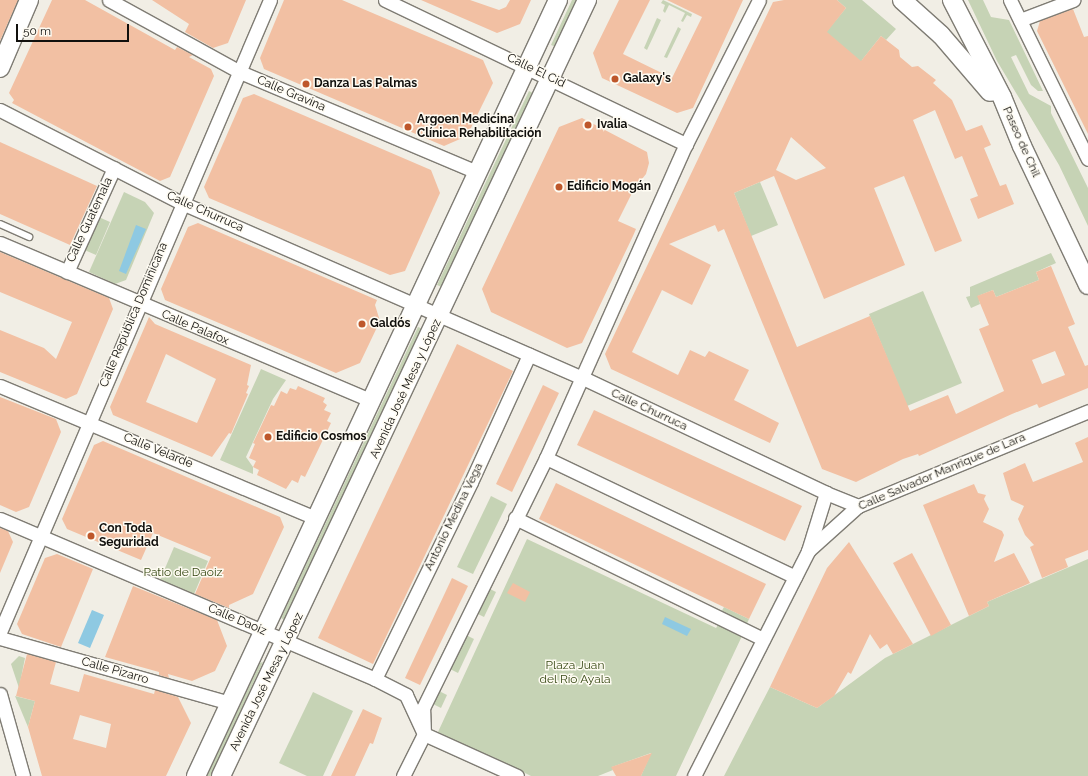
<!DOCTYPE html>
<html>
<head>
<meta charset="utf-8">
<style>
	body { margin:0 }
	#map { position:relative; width:1088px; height:776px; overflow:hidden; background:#f1eee5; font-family:Raleway,sans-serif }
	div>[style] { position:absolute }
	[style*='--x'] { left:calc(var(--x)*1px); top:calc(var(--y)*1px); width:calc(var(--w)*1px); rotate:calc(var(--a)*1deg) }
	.green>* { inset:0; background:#c6d3b5 }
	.water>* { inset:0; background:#8ec9e2 }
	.building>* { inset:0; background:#f2c0a3 }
	.roads { filter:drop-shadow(1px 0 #7f7c74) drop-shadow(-1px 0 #7f7c74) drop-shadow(0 1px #7f7c74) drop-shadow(0 -1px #7f7c74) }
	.lane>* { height:6px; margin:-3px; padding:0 3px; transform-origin:3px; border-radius:3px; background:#fff }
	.street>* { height:13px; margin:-6.5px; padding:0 6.5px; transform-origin:6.5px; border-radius:6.5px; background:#fff }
	.secondary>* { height:18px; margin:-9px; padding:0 9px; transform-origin:9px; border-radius:9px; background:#fff }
	.dots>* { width:11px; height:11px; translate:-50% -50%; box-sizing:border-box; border:2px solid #fefbf2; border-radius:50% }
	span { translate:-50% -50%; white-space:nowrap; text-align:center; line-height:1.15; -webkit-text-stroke:3px #fefbf2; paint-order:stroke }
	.street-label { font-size:12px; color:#11100d }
	.poi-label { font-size:12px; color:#11100d; font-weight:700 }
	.left { translate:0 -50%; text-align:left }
	.park-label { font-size:12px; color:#364813 }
	.scale { position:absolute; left:16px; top:24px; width:113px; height:18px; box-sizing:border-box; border:2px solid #11100d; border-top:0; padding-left:5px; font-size:12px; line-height:14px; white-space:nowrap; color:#11100d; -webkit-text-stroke:3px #fefbf2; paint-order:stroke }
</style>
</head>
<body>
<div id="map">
	<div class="green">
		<i style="clip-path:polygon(572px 0,578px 0,556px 47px,551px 45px)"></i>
		<i style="clip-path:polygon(663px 0,692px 14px,691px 17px,687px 15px,683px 22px,681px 21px,685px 13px,669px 5px,665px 13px,663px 11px,665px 5px,661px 3px)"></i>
		<i style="clip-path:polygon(837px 0,862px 0,896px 29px,886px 40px,881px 36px,862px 60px,872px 69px,813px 37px,826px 32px,846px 8px)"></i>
		<i style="clip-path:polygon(968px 0,983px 0,991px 17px,1009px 20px,1043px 91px,1038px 91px,1031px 85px,1016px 55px,1011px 57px,1029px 94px,1051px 106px,1051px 113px,1088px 188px,1088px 226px,1059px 165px,997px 61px)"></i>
		<i style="clip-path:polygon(657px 18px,661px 20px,647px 50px,644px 48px)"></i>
		<i style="clip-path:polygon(678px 27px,681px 29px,667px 58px,664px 57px)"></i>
		<i style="clip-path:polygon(529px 91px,533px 93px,442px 287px,437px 285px)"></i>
		<i style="clip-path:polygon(760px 182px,778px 225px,751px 236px,734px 193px)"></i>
		<i style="clip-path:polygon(124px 192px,145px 202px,154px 213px,126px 280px,115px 284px,89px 272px)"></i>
		<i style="clip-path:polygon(94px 215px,110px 222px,96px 255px,80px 248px)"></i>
		<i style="clip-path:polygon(1051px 253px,1056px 263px,1036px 272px,1039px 280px,996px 297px,993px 290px,978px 296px,980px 304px,971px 308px,966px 297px,970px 296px,970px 287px)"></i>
		<i style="clip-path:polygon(923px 291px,962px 383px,907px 406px,869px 314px)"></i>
		<i style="clip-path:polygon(418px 327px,423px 329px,286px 621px,281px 618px)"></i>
		<i style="clip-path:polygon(261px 369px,286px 380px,273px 399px,246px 457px,253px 467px,253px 474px,220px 460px)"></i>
		<i style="clip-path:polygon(491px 496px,507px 504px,473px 574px,457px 567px)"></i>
		<i style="clip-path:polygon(527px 539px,716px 628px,718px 625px,742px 636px,676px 776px,641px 776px,651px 753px,612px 767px,613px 770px,598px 776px,531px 776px,491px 756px,485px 756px,438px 732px)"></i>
		<i style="clip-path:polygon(174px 547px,208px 561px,192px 599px,158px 585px)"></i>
		<i style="clip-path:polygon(1088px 559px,1088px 776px,724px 776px,770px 687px,817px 708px,885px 658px,989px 606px,987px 602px)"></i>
		<i style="clip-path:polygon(488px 588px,496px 592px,484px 617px,476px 613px)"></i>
		<i style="clip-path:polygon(724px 607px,749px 619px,746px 626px,720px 614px)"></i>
		<i style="clip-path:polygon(466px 635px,474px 639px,458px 673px,450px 669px)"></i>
		<i style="clip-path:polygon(19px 656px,25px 658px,19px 688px,11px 664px)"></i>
		<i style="clip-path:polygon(263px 662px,211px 776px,207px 776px,260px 663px)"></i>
		<i style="clip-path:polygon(439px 691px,447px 695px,441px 708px,433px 704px)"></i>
		<i style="clip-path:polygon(313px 692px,353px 711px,323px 776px,307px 776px,279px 763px)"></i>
		<i style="clip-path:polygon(15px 696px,35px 701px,28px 727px)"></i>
	</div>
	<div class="water">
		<i style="clip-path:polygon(136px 225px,146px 229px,126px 274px,119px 271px)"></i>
		<i style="clip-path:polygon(92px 610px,104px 615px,90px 648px,78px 643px)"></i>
		<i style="clip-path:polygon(665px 617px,691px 629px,687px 636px,662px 624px)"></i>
	</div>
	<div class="building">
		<i style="clip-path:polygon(0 0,18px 0,0 41px)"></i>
		<i style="clip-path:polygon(52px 0,85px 0,175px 50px,177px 47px,193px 55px,189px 57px,211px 69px,214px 76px,170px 177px,160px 181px,12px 103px,14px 100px,9px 93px)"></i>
		<i style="clip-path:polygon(152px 0,246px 0,228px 43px,213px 48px,185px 32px,189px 24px)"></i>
		<i style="clip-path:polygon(284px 0,342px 0,483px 60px,493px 83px,467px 136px,444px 146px,264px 69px,260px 58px)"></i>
		<i style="clip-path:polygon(421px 0,470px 0,499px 10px,506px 7px,510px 0,531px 0,520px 24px,497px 33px)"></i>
		<i style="clip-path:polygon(619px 0,650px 0,623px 54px,672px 78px,702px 17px,667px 0,743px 0,693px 108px,677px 113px,602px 78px,593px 53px)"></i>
		<i style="clip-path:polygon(evenodd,784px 0,837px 0,846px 8px,827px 32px,861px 61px,881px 36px,899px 50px,900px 57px,912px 67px,918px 66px,936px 80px,933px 83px,952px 100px,966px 131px,982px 125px,991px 145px,984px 148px,1000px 186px,1006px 184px,1014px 204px,978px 219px,970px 199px,978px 196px,962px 156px,955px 159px,935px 110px,913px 120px,962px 241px,935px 252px,904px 176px,874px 188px,905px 265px,824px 299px,774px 176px,734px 193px,797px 347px,870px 316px,910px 411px,948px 395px,956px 414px,1004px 391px,979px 329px,989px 325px,977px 296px,993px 290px,996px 297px,1039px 280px,1036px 272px,1051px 266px,1075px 324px,1068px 327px,1085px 366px,1088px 365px,1088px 388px,1039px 408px,1037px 404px,1012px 414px,919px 456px,918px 454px,903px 459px,856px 482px,822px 469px,724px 229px,718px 232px,715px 225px,669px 244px,711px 265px,692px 305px,662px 290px,632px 352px,678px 375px,690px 350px,705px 357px,709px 351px,749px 370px,734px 400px,779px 423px,770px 443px,611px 369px,605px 354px,773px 2px,784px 0,791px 137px,826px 168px,796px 180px,776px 170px,791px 137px,784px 0,1055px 351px,1065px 375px,1042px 384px,1032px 360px,1055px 351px)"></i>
		<i style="clip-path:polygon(1073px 9px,1084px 37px,1088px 36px,1088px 134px,1037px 31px,1040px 21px)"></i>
		<i style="clip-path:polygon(254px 94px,431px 170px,440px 193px,405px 271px,390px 275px,209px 198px,204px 187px,243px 98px)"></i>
		<i style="clip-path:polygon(582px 118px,647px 152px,649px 163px,646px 174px,634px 189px,618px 221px,636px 229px,633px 236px,582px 343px,567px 348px,491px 312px,482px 289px,559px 127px)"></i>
		<i style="clip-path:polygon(0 142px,97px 186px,70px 245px,0 214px)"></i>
		<i style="clip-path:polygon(198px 223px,377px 300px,375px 305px,380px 321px,360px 363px,336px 373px,165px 300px,161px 289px,188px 227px)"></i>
		<i style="clip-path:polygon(0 252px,109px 298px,113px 309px,77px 394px,66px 399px,0 372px,0 330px,44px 348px,56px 359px,72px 322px,0 292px)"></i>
		<i style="clip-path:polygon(evenodd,149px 317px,155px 324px,251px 365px,247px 385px,249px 386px,246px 393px,248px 394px,231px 434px,229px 433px,212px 457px,113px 415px,110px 407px,149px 317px,166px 354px,216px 379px,197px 423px,146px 402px,166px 354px)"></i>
		<i style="clip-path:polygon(457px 344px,513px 371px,373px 664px,318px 638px)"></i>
		<i style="clip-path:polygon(543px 385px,559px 393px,512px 492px,496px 484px)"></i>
		<i style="clip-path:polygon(298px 386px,325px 398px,323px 402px,327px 405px,324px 410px,331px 413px,327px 421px,331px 423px,305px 477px,301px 475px,298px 483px,292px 480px,286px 489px,257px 475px,259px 470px,253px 467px,256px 461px,249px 458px,255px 444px,253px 443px,271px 405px,274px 406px,281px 391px,287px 394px,290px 388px,296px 390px)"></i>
		<i style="clip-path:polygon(0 397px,56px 419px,61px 432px,29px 507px,16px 512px,0 505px)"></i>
		<i style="clip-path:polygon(594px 410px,802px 506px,785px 541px,577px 445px)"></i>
		<i style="clip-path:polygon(1088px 437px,1088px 550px,1065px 559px,1068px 567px,1042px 578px,1030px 547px,1034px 545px,1025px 535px,1018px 519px,1024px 506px,1011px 500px,1003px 473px,1025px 463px,1033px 482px,1083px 462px,1075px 443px)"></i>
		<i style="clip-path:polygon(103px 441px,280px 517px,284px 527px,253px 594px,229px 605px,229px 608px,195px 594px,211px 557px,153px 533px,141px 560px,67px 529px,62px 519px,94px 445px)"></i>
		<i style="clip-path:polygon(556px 483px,766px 584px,749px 619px,539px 519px)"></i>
		<i style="clip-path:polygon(974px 484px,978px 493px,986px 495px,984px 499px,989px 509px,983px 522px,1002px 531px,1004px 535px,994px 562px,1014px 553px,1030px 583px,987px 602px,989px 606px,969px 616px,923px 505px)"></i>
		<i style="clip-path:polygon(0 528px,8px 531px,13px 542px,0 573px)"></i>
		<i style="clip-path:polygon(849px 542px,913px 644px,893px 654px,887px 644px,880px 649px,870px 634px,851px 674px,848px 672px,834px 696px,817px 708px,770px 687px,827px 568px)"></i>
		<i style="clip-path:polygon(912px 553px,951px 625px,931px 636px,893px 563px)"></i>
		<i style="clip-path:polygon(57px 554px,93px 569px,61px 647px,22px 634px,17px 624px,45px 558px)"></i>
		<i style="clip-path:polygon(452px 578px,468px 586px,420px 685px,405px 678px)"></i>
		<i style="clip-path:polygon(513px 583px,530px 592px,525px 602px,507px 593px)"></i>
		<i style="clip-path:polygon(133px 586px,217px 620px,227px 646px,215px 671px,192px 681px,168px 674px,169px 678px,159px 675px,159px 672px,105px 657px)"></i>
		<i style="clip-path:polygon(evenodd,27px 654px,56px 662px,50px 684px,79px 692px,84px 674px,154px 694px,155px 690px,178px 697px,191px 723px,166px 776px,42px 776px,28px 727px,35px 701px,16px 696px,27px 654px,80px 715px,111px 724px,106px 748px,73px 739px,80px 715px)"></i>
		<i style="clip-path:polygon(363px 709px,382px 718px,373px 744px,370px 743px,355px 776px,331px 776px)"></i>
		<i style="clip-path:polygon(652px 753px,641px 776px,616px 776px,611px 767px)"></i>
	</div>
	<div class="roads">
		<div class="lane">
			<i style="--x:0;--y:224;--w:32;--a:24"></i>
		</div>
		<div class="street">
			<i style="--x:109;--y:0;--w:149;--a:28.8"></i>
			<i style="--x:240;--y:72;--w:259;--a:22.9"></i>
			<i style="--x:385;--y:0;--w:334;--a:25.6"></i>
			<i style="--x:1010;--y:0;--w:177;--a:63.9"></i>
			<i style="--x:1020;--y:20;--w:57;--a:-20.7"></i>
			<i style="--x:0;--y:110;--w:204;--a:27.1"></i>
			<i style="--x:182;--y:203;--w:438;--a:23.6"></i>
			<i style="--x:583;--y:378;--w:269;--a:25.3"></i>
			<i style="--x:826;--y:493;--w:35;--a:22"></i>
			<i style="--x:0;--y:243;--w:402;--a:23"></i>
			<i style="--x:67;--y:272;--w:114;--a:-65.7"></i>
			<i style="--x:0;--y:386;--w:342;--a:22.7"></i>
			<i style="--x:546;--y:458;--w:276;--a:25.5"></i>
			<i style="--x:515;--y:518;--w:276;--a:26"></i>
			<i style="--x:0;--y:519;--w:408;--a:23.1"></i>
			<i style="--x:375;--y:679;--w:35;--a:27"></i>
			<i style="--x:406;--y:695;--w:43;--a:65.2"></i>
			<i style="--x:424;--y:734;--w:102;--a:24.3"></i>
			<i style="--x:808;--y:551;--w:67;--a:-42"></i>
			<i style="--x:858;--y:506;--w:249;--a:-22.4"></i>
			<i style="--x:0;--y:632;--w:687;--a:-66.87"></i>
			<i style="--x:0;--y:638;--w:238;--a:15.8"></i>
			<i style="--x:375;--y:679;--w:219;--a:-64"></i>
			<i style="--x:471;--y:482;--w:140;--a:-65.5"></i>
			<i style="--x:0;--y:694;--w:85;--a:74.3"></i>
			<i style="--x:403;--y:776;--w:47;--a:-63.4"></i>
			<i style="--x:424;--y:734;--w:26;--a:-92"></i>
			<i style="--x:423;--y:708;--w:279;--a:-63.8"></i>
			<i style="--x:546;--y:458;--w:344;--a:-66"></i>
			<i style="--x:686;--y:144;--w:161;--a:-63.1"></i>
			<i style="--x:694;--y:776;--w:252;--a:-63.1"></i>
			<i style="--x:808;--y:551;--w:61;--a:-72.8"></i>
		</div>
		<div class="secondary">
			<i style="--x:902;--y:0;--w:52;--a:41.9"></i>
			<i style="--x:941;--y:35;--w:75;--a:49.3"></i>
			<i style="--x:952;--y:0;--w:109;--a:62.7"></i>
			<i style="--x:1002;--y:97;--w:53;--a:67.8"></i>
			<i style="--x:1022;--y:146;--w:154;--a:64.6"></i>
			<i style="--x:0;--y:68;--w:74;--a:-66.9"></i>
			<i style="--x:196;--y:776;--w:856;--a:-64.99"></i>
			<i style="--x:221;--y:776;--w:858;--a:-64.75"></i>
		</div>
	</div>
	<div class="dots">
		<i style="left:615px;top:79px;background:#be572b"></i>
		<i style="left:306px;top:84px;background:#be572b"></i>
		<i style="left:588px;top:125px;background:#be572b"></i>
		<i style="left:408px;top:127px;background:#be572b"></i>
		<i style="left:559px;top:187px;background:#be572b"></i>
		<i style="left:362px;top:324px;background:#be572b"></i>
		<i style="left:268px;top:437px;background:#be572b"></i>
		<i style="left:91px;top:536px;background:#be572b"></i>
	</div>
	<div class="street-label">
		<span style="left:536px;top:71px;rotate:26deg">Calle El Cid</span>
		<span style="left:291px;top:94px;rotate:23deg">Calle Gravina</span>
		<span style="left:1021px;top:142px;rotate:66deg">Paseo de Chil</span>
		<span style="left:205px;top:212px;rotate:24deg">Calle Churruca</span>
		<span style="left:90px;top:220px;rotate:-65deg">Calle Guatemala</span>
		<span style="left:134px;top:315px;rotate:-67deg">Calle República Dominicana</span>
		<span style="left:195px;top:328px;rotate:23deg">Calle Palafox</span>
		<span style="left:406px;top:389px;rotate:-65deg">Avenida José Mesa y López</span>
		<span style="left:649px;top:410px;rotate:25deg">Calle Churruca</span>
		<span style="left:158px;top:451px;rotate:22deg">Calle Velarde</span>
		<span style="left:942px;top:472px;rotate:-23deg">Calle Salvador Manrique de Lara</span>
		<span style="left:454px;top:517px;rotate:-64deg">Antonio Medina Vega</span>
		<span style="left:237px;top:620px;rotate:23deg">Calle Daoiz</span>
		<span style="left:115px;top:671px;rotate:16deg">Calle Pizarro</span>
		<span style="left:267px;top:682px;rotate:-64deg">Avenida José Mesa y López</span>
	</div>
	<div class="poi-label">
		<span class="left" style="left:623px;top:79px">Galaxy's</span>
		<span class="left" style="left:314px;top:84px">Danza Las Palmas</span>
		<span class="left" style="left:417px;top:127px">Argoen Medicina<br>Clínica Rehabilitación</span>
		<span class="left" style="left:597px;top:125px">Ivalia</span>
		<span class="left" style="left:567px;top:187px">Edificio Mogán</span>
		<span class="left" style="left:370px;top:324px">Galdós</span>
		<span class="left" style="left:276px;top:437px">Edificio Cosmos</span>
		<span class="left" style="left:99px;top:536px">Con Toda<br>Seguridad</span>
	</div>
	<div class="park-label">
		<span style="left:183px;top:573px">Patio de Daoiz</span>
		<span style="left:575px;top:673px">Plaza Juan<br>del Río Ayala</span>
	</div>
	<div class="scale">50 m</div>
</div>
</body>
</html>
